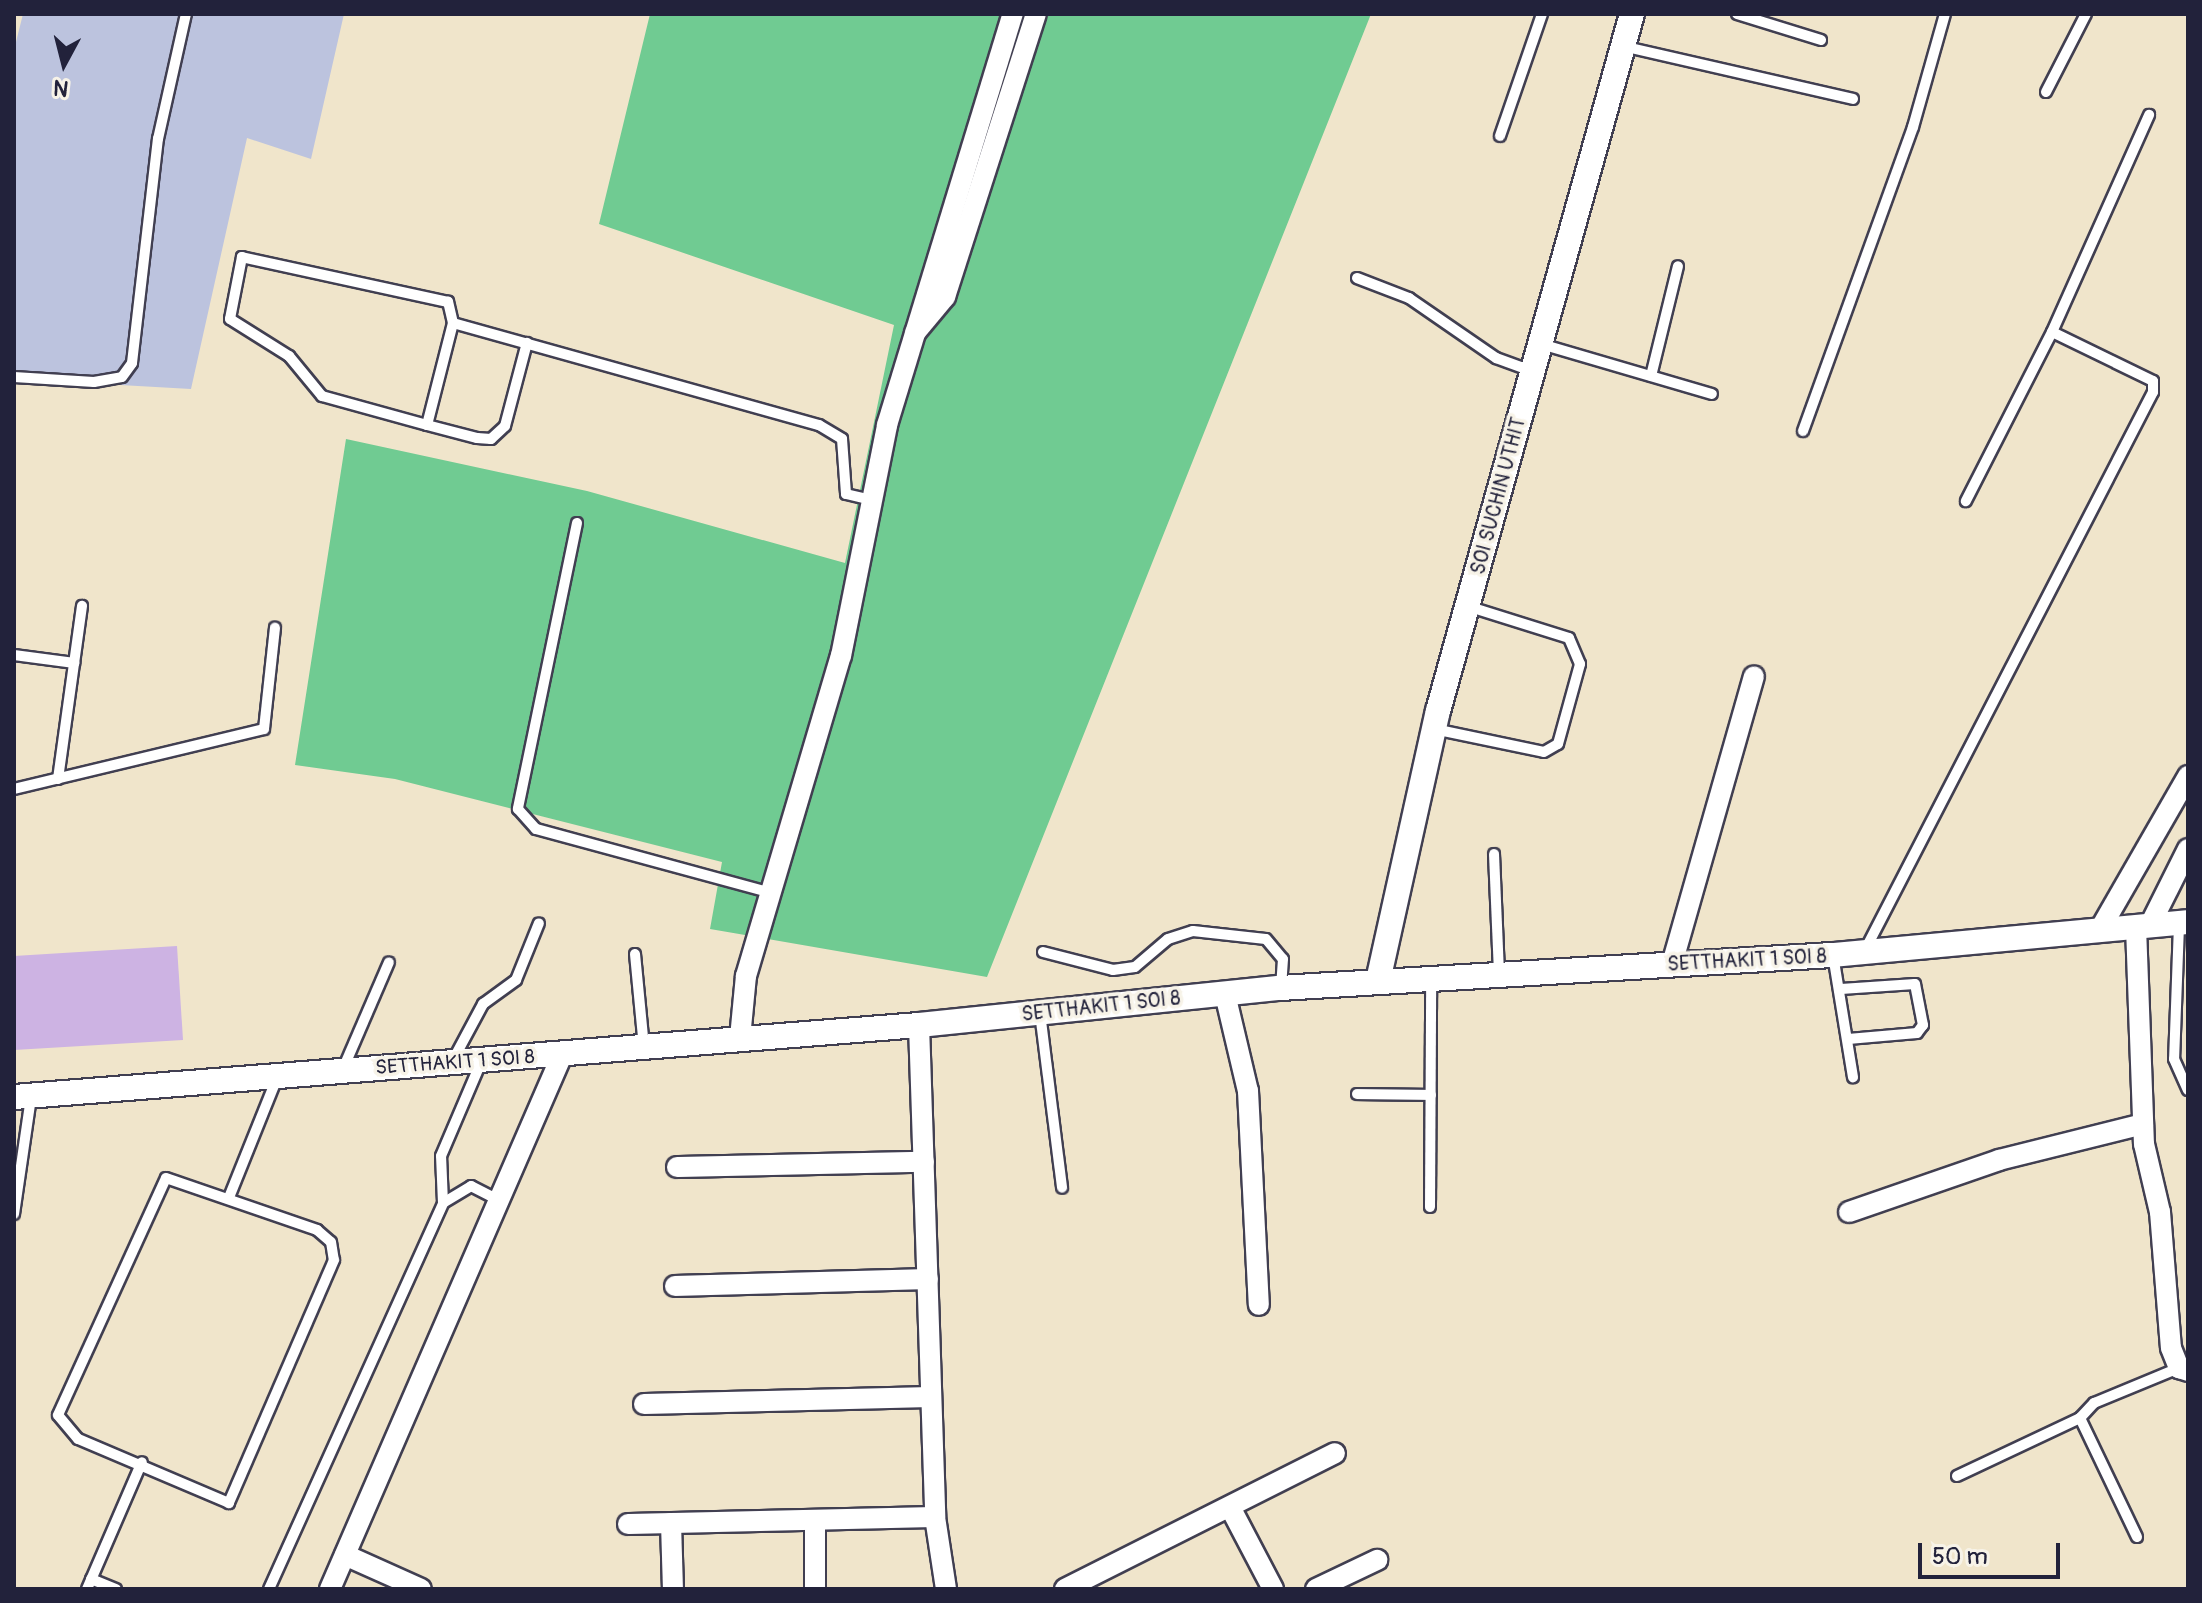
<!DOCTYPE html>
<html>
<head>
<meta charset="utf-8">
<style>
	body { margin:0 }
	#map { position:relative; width:2202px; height:1603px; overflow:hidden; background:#f0e5cb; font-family:Pangolin,sans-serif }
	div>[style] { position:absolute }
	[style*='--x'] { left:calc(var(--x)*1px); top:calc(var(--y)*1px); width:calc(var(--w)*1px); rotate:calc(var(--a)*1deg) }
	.industrial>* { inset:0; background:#bcc3de }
	.green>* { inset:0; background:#70cb92 }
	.building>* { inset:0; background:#cdb3e3 }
	.roads { filter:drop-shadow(2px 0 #413f51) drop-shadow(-2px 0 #413f51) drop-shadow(0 2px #413f51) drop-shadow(0 -2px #413f51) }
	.service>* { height:10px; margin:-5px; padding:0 5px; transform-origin:5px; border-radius:5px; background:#fff }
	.minor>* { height:20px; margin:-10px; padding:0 10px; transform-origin:10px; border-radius:10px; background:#fff }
	.tertiary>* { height:24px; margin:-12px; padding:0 12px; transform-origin:12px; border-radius:12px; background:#fff }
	span { translate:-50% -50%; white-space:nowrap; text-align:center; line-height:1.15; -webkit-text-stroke:7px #f7f3e8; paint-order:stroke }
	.street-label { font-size:20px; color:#22223b }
	.frame { position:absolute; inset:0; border:16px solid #22223b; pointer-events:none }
	.north { position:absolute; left:24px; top:24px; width:80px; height:80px; -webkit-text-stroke:6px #f7f3e8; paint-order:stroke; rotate:187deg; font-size:22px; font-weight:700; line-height:32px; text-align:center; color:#22223b }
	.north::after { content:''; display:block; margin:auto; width:28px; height:36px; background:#22223b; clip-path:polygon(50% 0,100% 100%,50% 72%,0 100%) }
	.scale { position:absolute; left:1918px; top:1543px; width:142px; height:36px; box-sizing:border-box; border:4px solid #22223b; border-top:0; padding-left:10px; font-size:24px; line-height:28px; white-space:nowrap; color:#22223b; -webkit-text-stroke:6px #f7f3e8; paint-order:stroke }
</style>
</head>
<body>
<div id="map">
	<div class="industrial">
		<i style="clip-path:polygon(23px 14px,344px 14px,311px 159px,247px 138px,191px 389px,14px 379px,14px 50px)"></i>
	</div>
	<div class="green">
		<i style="clip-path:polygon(650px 14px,1371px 14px,987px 977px,710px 929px,722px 862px,395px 779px,295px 765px,346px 439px,587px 491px,845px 563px,894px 325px,599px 224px)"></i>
	</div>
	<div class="building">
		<i style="clip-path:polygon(177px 946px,183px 1040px,14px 1050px,14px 956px)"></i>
	</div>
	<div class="roads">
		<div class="service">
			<i style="--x:1737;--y:14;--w:88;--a:17.2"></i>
			<i style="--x:1622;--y:46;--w:237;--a:12.9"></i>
			<i style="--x:2046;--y:92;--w:88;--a:-62.9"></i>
			<i style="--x:1500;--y:136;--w:129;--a:-71"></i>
			<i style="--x:1357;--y:278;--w:56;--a:21"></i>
			<i style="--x:1409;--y:298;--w:106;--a:34.6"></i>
			<i style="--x:1496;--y:358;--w:38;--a:20"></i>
			<i style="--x:453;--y:323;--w:380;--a:15.6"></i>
			<i style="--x:819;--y:425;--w:27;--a:31"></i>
			<i style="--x:842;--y:439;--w:55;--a:85.8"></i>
			<i style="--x:846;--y:494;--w:28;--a:13"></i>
			<i style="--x:2052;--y:332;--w:238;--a:-65.9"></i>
			<i style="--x:1541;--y:344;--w:178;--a:16.3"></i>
			<i style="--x:1651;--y:376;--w:113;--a:-76.2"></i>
			<i style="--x:14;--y:377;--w:80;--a:3.6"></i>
			<i style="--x:94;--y:382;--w:28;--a:-10"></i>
			<i style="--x:122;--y:377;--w:17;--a:-54"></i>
			<i style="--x:132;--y:363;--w:226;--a:-83.4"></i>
			<i style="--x:158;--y:139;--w:128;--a:-77.4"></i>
			<i style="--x:427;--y:425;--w:105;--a:-75.7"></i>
			<i style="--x:453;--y:323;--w:22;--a:-103"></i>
			<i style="--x:448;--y:302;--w:211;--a:-167.7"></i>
			<i style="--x:242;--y:257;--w:63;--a:101"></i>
			<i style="--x:230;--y:319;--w:70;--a:32.1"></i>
			<i style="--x:289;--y:356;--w:52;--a:50.5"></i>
			<i style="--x:322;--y:396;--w:109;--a:15.4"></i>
			<i style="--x:427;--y:425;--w:52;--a:14.6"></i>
			<i style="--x:477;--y:438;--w:14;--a:4"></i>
			<i style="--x:491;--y:439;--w:19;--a:-43"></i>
			<i style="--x:505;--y:426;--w:86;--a:-75.2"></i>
			<i style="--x:1803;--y:431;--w:323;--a:-70.1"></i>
			<i style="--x:1913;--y:127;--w:117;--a:-74.2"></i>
			<i style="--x:577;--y:523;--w:292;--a:101.7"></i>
			<i style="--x:518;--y:809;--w:27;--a:48"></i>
			<i style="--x:536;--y:829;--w:244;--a:15.2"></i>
			<i style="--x:14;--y:655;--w:61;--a:7.6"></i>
			<i style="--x:1434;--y:729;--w:112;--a:11.8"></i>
			<i style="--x:1544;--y:752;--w:16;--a:-30"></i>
			<i style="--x:1558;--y:744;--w:83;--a:-74.6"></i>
			<i style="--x:1580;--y:664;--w:28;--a:-113"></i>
			<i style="--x:1569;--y:638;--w:107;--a:-162.6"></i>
			<i style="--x:58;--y:779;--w:175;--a:-82.1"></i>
			<i style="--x:14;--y:789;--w:257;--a:-13.5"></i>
			<i style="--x:264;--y:729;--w:102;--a:-83.8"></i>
			<i style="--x:1494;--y:854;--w:120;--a:87.6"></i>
			<i style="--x:2179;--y:925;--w:134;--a:92.1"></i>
			<i style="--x:2174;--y:1059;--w:34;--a:66"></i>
			<i style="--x:1865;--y:950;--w:628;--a:-62.7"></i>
			<i style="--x:2153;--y:392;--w:11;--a:-90"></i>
			<i style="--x:2153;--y:381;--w:112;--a:-154.1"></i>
			<i style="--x:2052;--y:332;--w:190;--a:117"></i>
			<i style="--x:1043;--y:952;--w:72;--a:14.4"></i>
			<i style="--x:1113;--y:970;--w:22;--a:-8"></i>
			<i style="--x:1135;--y:967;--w:43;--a:-40.3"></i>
			<i style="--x:1168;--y:939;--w:26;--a:-18"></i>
			<i style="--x:1193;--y:931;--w:73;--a:6.3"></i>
			<i style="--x:1266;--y:939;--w:26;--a:50"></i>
			<i style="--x:1283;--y:959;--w:27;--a:94"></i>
			<i style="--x:635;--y:954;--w:93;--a:84.5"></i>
			<i style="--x:1833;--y:955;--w:124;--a:80.7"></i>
			<i style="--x:1841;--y:989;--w:74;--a:-3.9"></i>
			<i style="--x:1915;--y:984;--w:42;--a:79"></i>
			<i style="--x:1923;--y:1025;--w:10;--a:127"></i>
			<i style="--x:1917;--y:1033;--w:69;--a:175"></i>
			<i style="--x:1040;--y:1013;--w:176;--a:82.8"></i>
			<i style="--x:453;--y:1060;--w:64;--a:-61.8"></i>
			<i style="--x:483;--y:1004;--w:41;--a:-36"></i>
			<i style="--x:516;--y:980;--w:61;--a:-68"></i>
			<i style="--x:343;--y:1069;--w:116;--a:-66.7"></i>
			<i style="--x:1357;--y:1094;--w:74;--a:0.8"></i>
			<i style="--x:166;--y:1178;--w:160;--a:19"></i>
			<i style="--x:317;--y:1230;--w:18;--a:41"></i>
			<i style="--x:331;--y:1242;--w:18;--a:81"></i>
			<i style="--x:334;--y:1260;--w:265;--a:113.4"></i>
			<i style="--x:229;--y:1503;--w:164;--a:-157"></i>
			<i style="--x:78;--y:1439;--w:31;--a:-130"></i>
			<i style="--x:58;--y:1415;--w:260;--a:-65.5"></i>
			<i style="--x:230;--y:1195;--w:126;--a:-68.1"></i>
			<i style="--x:443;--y:1203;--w:47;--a:-92.4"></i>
			<i style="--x:441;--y:1156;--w:102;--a:-66.9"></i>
			<i style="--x:1430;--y:1207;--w:228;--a:-89.7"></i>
			<i style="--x:14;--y:1214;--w:118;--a:-81.7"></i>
			<i style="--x:1957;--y:1476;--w:136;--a:-25.2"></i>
			<i style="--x:2137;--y:1537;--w:132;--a:-115.6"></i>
			<i style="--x:2080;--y:1418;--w:21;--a:-47"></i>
			<i style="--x:2094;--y:1403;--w:92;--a:-22.4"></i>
			<i style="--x:91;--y:1579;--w:27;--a:22"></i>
			<i style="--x:87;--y:1589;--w:138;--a:-66.6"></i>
			<i style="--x:269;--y:1589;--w:423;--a:-65.7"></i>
			<i style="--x:443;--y:1203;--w:33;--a:-31"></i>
			<i style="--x:471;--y:1186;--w:33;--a:27"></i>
		</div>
		<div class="minor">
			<i style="--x:915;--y:333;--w:47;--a:-50.2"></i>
			<i style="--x:945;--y:297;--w:297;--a:-72.2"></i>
			<i style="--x:2150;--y:925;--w:85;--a:-63.4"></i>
			<i style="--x:2136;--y:927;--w:217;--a:87.9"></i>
			<i style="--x:2144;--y:1144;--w:70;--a:76.8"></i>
			<i style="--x:2160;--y:1212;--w:136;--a:85.4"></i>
			<i style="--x:2171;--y:1348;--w:22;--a:68"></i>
			<i style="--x:2179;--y:1368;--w:9;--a:18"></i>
			<i style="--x:2099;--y:931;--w:179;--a:-60.1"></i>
			<i style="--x:1672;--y:964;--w:299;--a:-74.1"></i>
			<i style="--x:1225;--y:994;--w:100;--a:76.7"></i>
			<i style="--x:1248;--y:1091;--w:214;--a:87.1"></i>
			<i style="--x:919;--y:1025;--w:492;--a:88.1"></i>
			<i style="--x:935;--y:1517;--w:73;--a:81.3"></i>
			<i style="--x:740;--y:1038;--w:62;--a:-84.5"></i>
			<i style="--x:746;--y:976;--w:334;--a:-73.5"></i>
			<i style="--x:841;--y:656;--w:236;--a:-78.7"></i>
			<i style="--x:887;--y:425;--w:430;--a:-73"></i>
			<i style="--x:677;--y:1167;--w:247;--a:-1.2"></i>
			<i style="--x:1849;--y:1212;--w:159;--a:-19.1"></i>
			<i style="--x:1999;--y:1160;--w:148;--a:-14"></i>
			<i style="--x:675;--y:1286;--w:253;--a:-1.6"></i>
			<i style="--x:644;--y:1404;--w:287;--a:-1.4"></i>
			<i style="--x:1230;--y:1507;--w:93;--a:62.3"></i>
			<i style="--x:671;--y:1523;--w:66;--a:88.3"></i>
			<i style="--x:628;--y:1524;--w:307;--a:-1.3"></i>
			<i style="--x:345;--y:1555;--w:83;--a:24.1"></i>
			<i style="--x:330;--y:1589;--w:582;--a:-66.52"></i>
			<i style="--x:815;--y:1589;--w:69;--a:-90"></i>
			<i style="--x:1065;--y:1589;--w:302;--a:-26.7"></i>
			<i style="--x:1316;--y:1589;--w:68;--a:-25.4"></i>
		</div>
		<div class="tertiary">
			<i style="--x:1378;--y:981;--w:277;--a:-77.5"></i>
			<i style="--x:1438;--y:711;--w:723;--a:-74.45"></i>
			<i style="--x:14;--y:1097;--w:908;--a:-4.55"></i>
			<i style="--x:919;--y:1025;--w:363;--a:-5.9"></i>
			<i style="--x:1280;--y:988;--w:554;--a:-3.42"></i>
			<i style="--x:1833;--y:955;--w:357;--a:-5.3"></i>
		</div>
	</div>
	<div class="street-label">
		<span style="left:1498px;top:496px;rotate:-75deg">SOI SUCHIN UTHIT</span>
		<span style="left:1747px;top:960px;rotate:-3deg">SETTHAKIT 1 SOI 8</span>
		<span style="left:1101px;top:1006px;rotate:-6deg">SETTHAKIT 1 SOI 8</span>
		<span style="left:455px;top:1062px;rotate:-4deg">SETTHAKIT 1 SOI 8</span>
	</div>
	<div class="frame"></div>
	<div class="north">N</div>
	<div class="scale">50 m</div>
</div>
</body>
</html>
